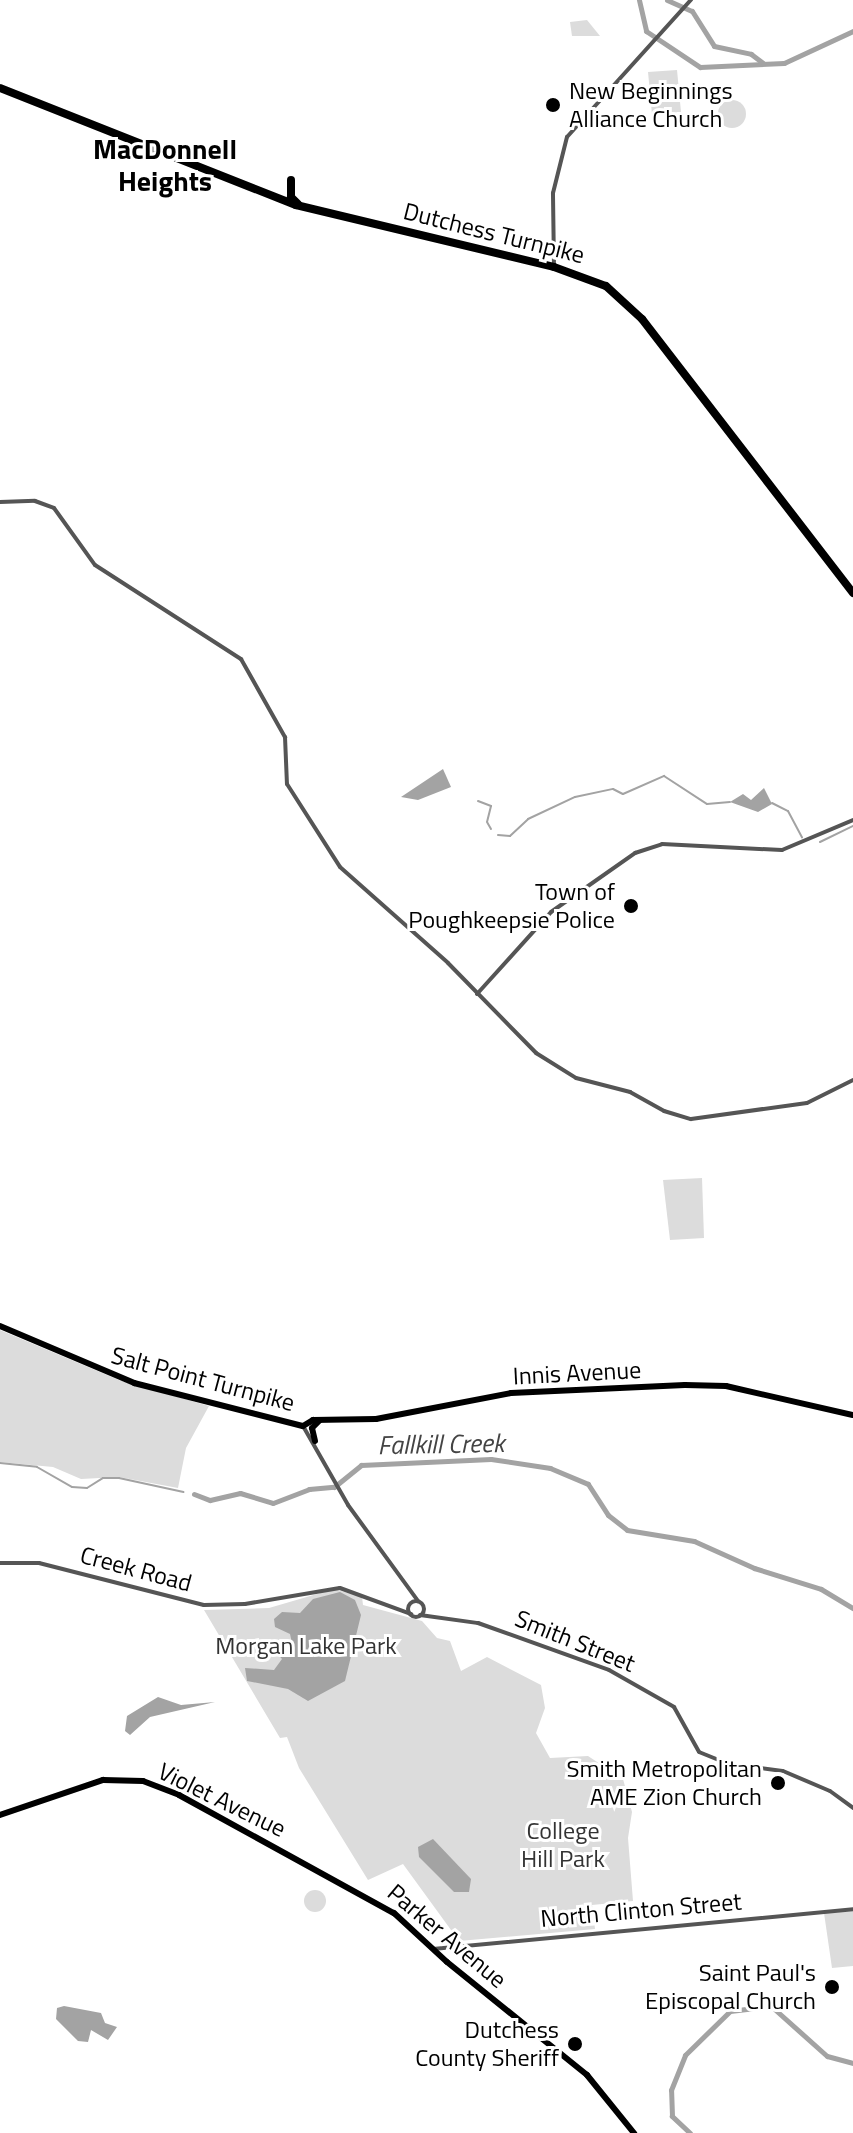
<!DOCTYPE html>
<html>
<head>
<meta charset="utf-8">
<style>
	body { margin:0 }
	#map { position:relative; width:853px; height:2133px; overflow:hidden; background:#fff; font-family:"Titillium Web",sans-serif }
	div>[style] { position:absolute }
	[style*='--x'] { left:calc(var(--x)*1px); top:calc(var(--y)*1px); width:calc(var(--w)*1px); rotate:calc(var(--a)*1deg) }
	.green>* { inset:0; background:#dcdcdc }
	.round { border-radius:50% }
	.water>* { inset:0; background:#a3a3a3 }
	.stream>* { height:2px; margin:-1px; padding:0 1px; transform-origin:1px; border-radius:1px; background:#a3a3a3 }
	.river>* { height:5px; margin:-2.5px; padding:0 2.5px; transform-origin:2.5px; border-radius:2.5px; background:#a3a3a3 }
	.minor>* { height:4px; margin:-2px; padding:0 2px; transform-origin:2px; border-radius:2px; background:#555 }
	.minor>.ring { margin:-2px; padding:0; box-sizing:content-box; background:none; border:4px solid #555; border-radius:50% }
	.major>* { height:6px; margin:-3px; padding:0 3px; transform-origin:3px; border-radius:3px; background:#000 }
	.highway>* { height:8px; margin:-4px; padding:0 4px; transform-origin:4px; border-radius:4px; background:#000 }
	.dots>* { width:22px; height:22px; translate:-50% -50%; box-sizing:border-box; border:4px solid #fff; border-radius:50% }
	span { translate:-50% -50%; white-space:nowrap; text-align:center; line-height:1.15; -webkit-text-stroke:6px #fff; paint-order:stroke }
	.poi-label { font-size:24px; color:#000 }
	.left { translate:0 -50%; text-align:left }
	.right { translate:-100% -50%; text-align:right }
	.street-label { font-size:24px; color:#000 }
	.park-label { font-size:24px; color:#333 }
	.water-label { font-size:26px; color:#444; font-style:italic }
	.quarter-label { font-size:28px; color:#000; font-weight:700 }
</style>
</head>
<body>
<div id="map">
	<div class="green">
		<i style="clip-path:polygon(587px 20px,600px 36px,572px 36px,570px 22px)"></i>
		<i style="clip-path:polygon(677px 70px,681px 112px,652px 114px,648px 72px)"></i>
		<i class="round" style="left:718px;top:100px;width:28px;height:28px"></i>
		<i style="clip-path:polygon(702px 1178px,704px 1238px,670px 1240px,663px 1180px)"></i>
		<i style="clip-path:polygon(0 1330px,119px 1380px,209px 1406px,186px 1448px,178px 1488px,119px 1477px,81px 1479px,53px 1467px,0 1462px)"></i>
		<i style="clip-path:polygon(334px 1589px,362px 1597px,363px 1605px,422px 1621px,437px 1638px,450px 1641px,461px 1671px,487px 1657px,541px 1685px,545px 1708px,536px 1733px,550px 1758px,588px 1756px,623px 1779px,632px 1812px,628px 1838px,633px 1901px,592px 1905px,595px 1929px,459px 1941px,403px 1864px,368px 1880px,299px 1768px,287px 1737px,280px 1738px,204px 1610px,269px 1608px)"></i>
		<i class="round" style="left:304px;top:1890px;width:22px;height:22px"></i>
		<i style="clip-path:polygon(853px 1911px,853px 1966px,832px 1968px,824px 1913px)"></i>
	</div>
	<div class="water">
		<i style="clip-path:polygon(443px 769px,451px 787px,418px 800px,401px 797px)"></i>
		<i style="clip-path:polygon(764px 788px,772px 804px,758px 812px,730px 802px,743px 794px,751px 800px)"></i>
		<i style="clip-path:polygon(340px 1592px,355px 1600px,361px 1615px,345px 1681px,308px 1701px,288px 1689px,247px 1681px,245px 1668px,274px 1670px,282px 1659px,275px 1651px,292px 1643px,290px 1634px,275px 1627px,274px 1619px,282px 1612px,300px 1613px,313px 1599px)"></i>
		<i style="clip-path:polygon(158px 1697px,181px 1705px,215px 1702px,150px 1717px,130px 1735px,125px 1731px,127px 1716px)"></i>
		<i style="clip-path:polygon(433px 1839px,471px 1879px,469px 1892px,454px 1892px,419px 1857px,418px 1847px)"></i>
		<i style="clip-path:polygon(64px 2006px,101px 2013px,105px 2023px,117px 2027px,108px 2040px,91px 2030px,88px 2042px,78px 2041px,56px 2019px,57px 2008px)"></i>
	</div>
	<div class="stream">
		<i style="--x:478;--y:801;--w:14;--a:21"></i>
		<i style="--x:491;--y:806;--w:16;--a:104"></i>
		<i style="--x:487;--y:822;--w:8;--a:60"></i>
		<i style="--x:772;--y:803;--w:18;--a:27"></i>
		<i style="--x:788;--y:811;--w:30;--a:62"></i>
		<i style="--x:498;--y:835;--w:12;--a:5"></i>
		<i style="--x:510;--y:836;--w:25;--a:-43"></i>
		<i style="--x:528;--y:819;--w:52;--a:-25.1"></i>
		<i style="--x:575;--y:797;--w:39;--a:-12"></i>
		<i style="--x:613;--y:789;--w:11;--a:27"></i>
		<i style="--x:623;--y:794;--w:45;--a:-23.7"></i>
		<i style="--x:664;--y:776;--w:51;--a:33.1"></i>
		<i style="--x:707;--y:804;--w:23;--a:-5"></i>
		<i style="--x:820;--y:842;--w:37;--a:-26"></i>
		<i style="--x:0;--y:1463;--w:37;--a:6"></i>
		<i style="--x:37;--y:1467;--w:40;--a:29.7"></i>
		<i style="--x:72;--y:1487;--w:15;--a:4"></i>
		<i style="--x:87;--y:1488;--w:19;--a:-32"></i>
		<i style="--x:103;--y:1478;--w:16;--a:0"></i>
		<i style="--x:119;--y:1478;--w:66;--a:12.2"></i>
	</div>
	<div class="river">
		<i style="--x:639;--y:0;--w:32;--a:77"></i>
		<i style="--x:646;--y:31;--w:65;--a:33.7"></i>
		<i style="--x:700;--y:67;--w:84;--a:-2.7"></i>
		<i style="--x:784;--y:63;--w:76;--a:-24.9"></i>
		<i style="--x:667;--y:0;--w:27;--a:24"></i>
		<i style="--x:692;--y:11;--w:41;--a:57.8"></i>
		<i style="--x:714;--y:46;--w:38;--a:12"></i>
		<i style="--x:751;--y:54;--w:15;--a:37"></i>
		<i style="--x:194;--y:1494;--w:17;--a:21"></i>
		<i style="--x:210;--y:1500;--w:31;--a:-13"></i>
		<i style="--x:240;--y:1493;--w:34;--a:17"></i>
		<i style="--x:273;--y:1503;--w:39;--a:-21"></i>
		<i style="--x:309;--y:1489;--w:25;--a:-5"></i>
		<i style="--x:334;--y:1487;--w:35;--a:-39"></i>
		<i style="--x:361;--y:1465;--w:130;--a:-2.6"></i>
		<i style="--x:491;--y:1459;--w:60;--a:8.7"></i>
		<i style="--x:550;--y:1468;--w:41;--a:22.8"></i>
		<i style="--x:588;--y:1484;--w:37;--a:57"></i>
		<i style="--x:608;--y:1515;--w:24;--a:38"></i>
		<i style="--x:627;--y:1530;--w:68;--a:9.3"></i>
		<i style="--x:694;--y:1541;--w:66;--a:24.2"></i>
		<i style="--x:754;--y:1568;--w:70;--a:17.4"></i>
		<i style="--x:821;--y:1589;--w:37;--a:31"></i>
		<i style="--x:690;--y:2133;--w:25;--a:-137"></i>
		<i style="--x:672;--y:2116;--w:26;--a:-92"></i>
		<i style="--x:671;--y:2090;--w:38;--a:-68"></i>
		<i style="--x:685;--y:2055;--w:63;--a:-44.4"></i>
		<i style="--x:730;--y:2011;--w:41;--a:-7"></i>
		<i style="--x:771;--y:2006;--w:75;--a:41.8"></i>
		<i style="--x:827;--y:2056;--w:27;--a:15"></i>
	</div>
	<div class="minor">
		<i style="--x:554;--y:267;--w:74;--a:-90.8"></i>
		<i style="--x:553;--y:193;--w:58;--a:-76"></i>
		<i style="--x:567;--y:137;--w:185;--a:-47.9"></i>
		<i style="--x:0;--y:502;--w:35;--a:-2"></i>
		<i style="--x:35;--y:501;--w:20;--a:20"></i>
		<i style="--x:54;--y:508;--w:70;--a:54.3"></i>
		<i style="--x:95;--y:565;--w:174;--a:32.8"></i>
		<i style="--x:241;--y:659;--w:90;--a:60.6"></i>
		<i style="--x:285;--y:737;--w:47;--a:87.6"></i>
		<i style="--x:287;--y:784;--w:98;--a:57.4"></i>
		<i style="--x:340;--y:867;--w:144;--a:41.6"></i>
		<i style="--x:448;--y:963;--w:126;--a:45.6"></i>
		<i style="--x:536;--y:1053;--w:47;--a:32"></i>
		<i style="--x:576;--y:1078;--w:56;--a:14.5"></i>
		<i style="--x:630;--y:1092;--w:39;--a:29"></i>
		<i style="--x:664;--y:1111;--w:28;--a:17"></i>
		<i style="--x:691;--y:1119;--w:117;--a:-7.9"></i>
		<i style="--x:807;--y:1103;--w:51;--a:-26.6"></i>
		<i style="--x:477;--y:994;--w:110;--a:-47.9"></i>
		<i style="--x:551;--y:912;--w:103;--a:-35.1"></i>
		<i style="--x:635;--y:853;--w:28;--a:-18"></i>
		<i style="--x:662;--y:844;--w:120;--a:2.9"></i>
		<i style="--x:782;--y:850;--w:77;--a:-22.9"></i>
		<i style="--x:303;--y:1426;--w:91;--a:60.3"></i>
		<i style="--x:348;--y:1505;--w:119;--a:53.9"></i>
		<i style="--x:0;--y:1563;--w:39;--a:0"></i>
		<i style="--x:39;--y:1563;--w:170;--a:14.3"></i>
		<i style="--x:204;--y:1605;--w:41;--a:-1.4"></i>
		<i style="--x:245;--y:1604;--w:96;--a:-9.6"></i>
		<i style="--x:340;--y:1588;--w:76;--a:20.1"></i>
		<i class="ring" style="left:408px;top:1601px;width:12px;height:12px"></i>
		<i style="--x:420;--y:1615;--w:59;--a:7.9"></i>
		<i style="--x:478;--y:1623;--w:139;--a:19.7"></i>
		<i style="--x:609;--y:1670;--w:75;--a:29.6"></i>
		<i style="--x:674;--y:1707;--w:51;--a:60.9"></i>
		<i style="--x:699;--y:1752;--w:32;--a:22"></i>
		<i style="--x:729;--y:1764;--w:54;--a:7.4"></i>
		<i style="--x:783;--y:1771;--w:51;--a:23.1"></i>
		<i style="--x:830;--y:1791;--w:29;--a:36"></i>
		<i style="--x:433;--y:1949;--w:422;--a:-5.4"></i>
	</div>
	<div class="major">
		<i style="--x:0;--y:1326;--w:146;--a:23"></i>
		<i style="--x:134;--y:1383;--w:174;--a:14.3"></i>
		<i style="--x:303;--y:1426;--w:12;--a:-31"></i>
		<i style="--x:313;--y:1420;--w:63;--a:-0.9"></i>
		<i style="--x:376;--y:1419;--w:137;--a:-10.9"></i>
		<i style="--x:511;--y:1393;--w:174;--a:-2.6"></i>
		<i style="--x:685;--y:1385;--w:41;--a:1.4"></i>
		<i style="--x:726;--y:1386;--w:130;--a:12.9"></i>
		<i style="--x:315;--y:1441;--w:13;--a:-103"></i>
		<i style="--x:312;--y:1428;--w:11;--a:-45"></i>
		<i style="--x:0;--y:1815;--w:109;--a:-18.8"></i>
		<i style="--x:103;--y:1780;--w:40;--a:1.4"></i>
		<i style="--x:143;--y:1781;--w:39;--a:21"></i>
		<i style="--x:179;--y:1795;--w:245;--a:28.8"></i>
		<i style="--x:394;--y:1913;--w:72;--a:42.8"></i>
		<i style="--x:447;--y:1962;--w:180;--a:38.9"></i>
		<i style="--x:587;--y:2075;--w:75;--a:51"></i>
	</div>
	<div class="highway">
		<i style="--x:0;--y:88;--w:318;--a:21.6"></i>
		<i style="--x:296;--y:205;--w:265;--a:13.5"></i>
		<i style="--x:554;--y:267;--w:55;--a:20.1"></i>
		<i style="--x:606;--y:286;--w:49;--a:42.5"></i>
		<i style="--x:642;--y:319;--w:346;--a:52.4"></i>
		<i style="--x:291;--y:180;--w:17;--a:90"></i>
		<i style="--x:291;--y:197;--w:10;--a:45"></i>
	</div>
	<div class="dots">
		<i style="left:553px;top:105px;background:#000"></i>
		<i style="left:631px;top:906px;background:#000"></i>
		<i style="left:778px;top:1783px;background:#000"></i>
		<i style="left:832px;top:1987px;background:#000"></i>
		<i style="left:575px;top:2044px;background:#000"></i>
	</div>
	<div class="poi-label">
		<span class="left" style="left:569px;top:105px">New Beginnings<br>Alliance Church</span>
		<span class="right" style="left:615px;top:906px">Town of<br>Poughkeepsie Police</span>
		<span class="right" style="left:762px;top:1783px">Smith Metropolitan<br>AME Zion Church</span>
		<span class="right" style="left:816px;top:1987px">Saint Paul's<br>Episcopal Church</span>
		<span class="right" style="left:559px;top:2044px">Dutchess<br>County Sheriff</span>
	</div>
	<div class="street-label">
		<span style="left:494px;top:233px;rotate:14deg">Dutchess Turnpike</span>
		<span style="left:577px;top:1373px;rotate:-3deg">Innis Avenue</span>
		<span style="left:203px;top:1379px;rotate:15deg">Salt Point Turnpike</span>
		<span style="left:136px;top:1569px;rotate:15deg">Creek Road</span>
		<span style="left:575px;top:1641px;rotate:22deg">Smith Street</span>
		<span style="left:222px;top:1800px;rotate:26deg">Violet Avenue</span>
		<span style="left:641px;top:1910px;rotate:-5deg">North Clinton Street</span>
		<span style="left:447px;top:1936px;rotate:40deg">Parker Avenue</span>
	</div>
	<div class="park-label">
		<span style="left:306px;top:1646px">Morgan Lake Park</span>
		<span style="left:563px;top:1845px">College<br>Hill Park</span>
	</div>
	<div class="water-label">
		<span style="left:441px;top:1444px;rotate:-1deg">Fallkill Creek</span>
	</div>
	<div class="quarter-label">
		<span style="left:165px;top:165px">MacDonnell<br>Heights</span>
	</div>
</div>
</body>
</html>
